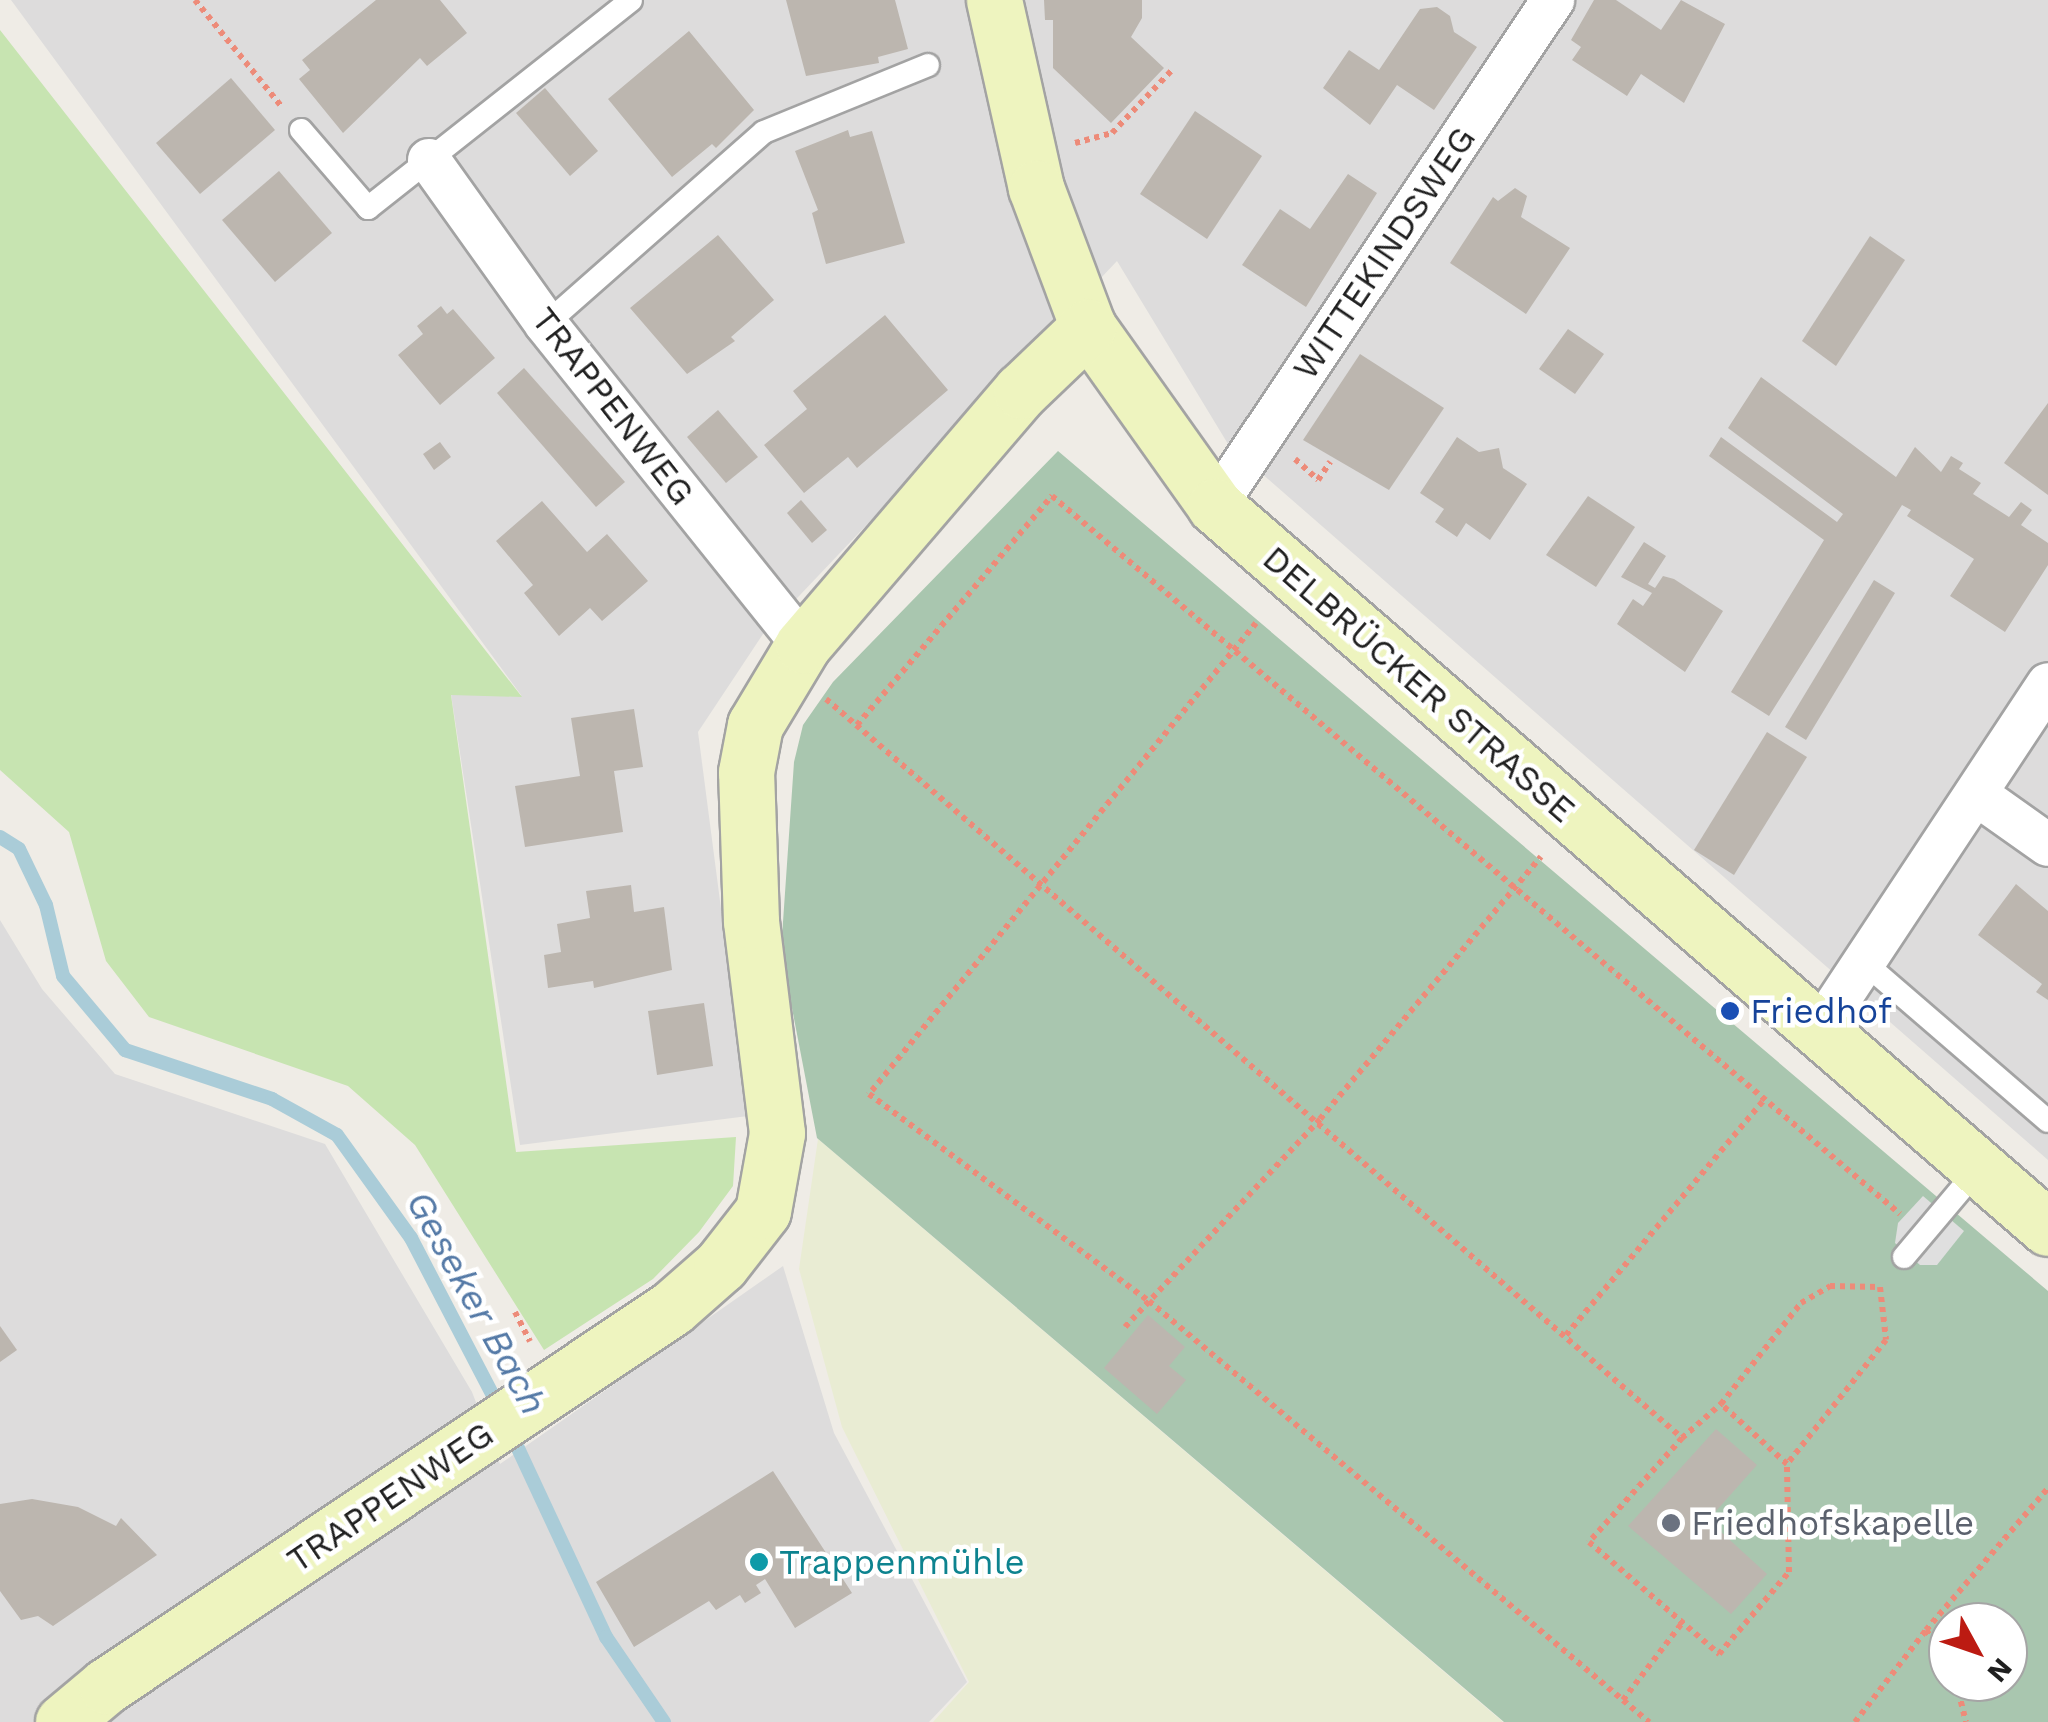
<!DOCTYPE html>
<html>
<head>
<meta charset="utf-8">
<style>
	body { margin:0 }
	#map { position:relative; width:2048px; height:1722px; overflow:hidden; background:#efece6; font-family:"Work Sans",sans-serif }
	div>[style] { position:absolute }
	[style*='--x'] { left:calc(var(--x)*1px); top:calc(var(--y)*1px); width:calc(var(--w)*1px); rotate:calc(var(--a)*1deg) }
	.residential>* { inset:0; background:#dddcdc }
	.farmland>* { inset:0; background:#e9ecd3 }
	.grass>* { inset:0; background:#c7e4b1 }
	.cemetery>* { inset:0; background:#a9c6af }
	.parking>* { inset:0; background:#dfdfdf }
	.stream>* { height:14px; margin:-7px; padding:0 7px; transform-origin:7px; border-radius:7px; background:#aaccd8 }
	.building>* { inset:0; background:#bcb6af }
	.path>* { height:6px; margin-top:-3px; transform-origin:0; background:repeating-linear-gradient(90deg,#ed8b79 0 5px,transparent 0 10px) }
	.roads { filter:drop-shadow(2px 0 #a3a3a3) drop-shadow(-2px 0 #a3a3a3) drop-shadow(0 2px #a3a3a3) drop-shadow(0 -2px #a3a3a3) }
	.lane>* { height:22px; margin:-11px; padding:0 11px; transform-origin:11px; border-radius:11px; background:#fff }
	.street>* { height:42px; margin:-21px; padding:0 21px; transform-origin:21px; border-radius:21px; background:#fff }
	.secondary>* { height:55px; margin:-27.5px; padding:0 27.5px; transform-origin:27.5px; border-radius:27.5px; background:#eef4bf }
	.dots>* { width:28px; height:28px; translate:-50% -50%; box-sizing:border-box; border:5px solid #fff; border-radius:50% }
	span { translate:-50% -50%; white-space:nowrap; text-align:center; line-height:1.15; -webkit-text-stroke:9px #fff; paint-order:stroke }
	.street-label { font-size:35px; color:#1f1f1f }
	.transit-label { font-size:35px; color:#164399 }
	.left { translate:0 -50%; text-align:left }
	.worship-label { font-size:35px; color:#5b616d }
	.culture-label { font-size:35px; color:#0d838f }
	.water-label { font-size:38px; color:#5479a6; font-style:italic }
	.north { position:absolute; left:1928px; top:1602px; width:100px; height:100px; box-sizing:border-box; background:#fff; border:2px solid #a5a5a5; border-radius:50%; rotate:130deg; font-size:28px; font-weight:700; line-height:40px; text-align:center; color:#1f1f1f }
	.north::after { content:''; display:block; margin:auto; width:35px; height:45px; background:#bc1b12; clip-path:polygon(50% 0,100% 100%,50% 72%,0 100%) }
</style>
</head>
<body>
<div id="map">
	<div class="residential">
		<i style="clip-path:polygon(11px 0,2048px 0,2048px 1160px,1228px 444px,1117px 261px,763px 634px,698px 732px,748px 1116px,520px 1145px,451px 694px,521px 695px)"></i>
		<i style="clip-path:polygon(0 920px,42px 989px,115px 1074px,325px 1144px,472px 1392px,500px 1464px,783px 1266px,834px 1433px,967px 1682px,929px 1722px,0 1722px)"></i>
	</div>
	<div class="farmland">
		<i style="clip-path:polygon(818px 1139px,1503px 1722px,933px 1722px,969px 1682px,842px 1427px,799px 1269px)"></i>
	</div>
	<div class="grass">
		<i style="clip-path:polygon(0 30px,522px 697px,451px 695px,516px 1152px,736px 1137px,733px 1186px,699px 1232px,653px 1279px,544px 1350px,415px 1145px,348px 1086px,149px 1017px,106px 961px,69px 832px,0 770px)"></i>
	</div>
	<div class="cemetery">
		<i style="clip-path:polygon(evenodd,1058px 451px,2048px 1291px,2048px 1722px,1504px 1722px,817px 1138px,781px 951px,794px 762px,803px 725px,833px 682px,1058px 451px,1948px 1622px,2008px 1622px,2008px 1682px,1948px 1682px,1948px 1622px)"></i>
	</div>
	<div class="parking">
		<i style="clip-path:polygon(1923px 1196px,1964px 1231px,1937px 1265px,1920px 1265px,1895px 1243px,1898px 1223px)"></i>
	</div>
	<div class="stream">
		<i style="--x:0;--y:837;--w:22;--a:32"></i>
		<i style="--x:19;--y:849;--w:62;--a:64.3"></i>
		<i style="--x:46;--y:905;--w:73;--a:76.5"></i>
		<i style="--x:63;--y:976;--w:97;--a:50"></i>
		<i style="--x:125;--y:1050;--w:155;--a:18.4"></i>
		<i style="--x:272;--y:1099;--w:74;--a:29"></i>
		<i style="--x:337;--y:1135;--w:127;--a:54.3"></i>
		<i style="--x:411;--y:1238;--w:193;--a:62.5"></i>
		<i style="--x:509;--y:1429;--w:230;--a:65"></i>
		<i style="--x:606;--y:1637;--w:103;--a:55.7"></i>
	</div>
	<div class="building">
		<i style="clip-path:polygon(376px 0,440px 0,467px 33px,427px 66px,420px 58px,343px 133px,299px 79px,310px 70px,302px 60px)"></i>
		<i style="clip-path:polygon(786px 0,895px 0,908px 49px,878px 57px,879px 63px,806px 76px)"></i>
		<i style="clip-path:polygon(1044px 0,1142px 0,1142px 18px,1131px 37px,1164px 68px,1111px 123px,1053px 68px,1053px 20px,1045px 20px)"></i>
		<i style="clip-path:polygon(1594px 0,1616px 0,1661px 30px,1681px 0,1725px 24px,1684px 103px,1641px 74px,1627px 96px,1572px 60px,1581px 47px,1571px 40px)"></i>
		<i style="clip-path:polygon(1437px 7px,1450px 16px,1454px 32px,1477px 47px,1434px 110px,1397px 85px,1370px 125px,1323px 88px,1349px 50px,1379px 70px,1420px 9px)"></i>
		<i style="clip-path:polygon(689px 31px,754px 110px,716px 148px,712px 144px,672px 177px,608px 99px)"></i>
		<i style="clip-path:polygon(231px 78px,275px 130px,200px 194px,156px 143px)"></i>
		<i style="clip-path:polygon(545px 88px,598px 151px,570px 176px,516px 113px)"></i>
		<i style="clip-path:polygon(1195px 111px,1262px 156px,1207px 239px,1140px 194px)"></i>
		<i style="clip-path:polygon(848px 130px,850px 137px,872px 131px,905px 243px,826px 264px,812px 213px,818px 210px,795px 151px)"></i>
		<i style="clip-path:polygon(279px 171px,332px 233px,275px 282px,222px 220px)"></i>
		<i style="clip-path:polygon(1348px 174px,1377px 193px,1306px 307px,1242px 265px,1280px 209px,1310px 229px)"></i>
		<i style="clip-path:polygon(1515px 188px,1527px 196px,1521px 217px,1570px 248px,1526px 314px,1450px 263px,1493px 197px,1498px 201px)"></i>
		<i style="clip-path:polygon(718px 235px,774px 300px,731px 337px,735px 341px,687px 374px,630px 308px)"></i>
		<i style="clip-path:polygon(1870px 236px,1905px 260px,1836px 366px,1802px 341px)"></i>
		<i style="clip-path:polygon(441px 306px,447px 314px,453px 309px,495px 358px,440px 405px,398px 355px,423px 334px,417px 326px)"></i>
		<i style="clip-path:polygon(885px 315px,948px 390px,857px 468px,848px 457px,804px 493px,764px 445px,807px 409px,793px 391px)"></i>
		<i style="clip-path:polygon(1568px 329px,1604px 354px,1575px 394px,1539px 369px)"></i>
		<i style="clip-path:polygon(1360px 354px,1444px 408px,1389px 490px,1303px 440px)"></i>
		<i style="clip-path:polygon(524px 368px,625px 482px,596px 507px,497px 393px)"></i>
		<i style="clip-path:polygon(1761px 377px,1896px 477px,1915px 447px,1941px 472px,1951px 456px,1963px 463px,1959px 469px,1981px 483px,1973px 494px,2009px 517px,2021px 502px,2032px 510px,2021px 525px,2048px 543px,2048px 565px,2005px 632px,1950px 596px,1974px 559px,1907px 516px,1911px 510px,1902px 505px,1769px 716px,1731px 692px,1824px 540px,1709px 456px,1721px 437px,1837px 522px,1843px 514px,1728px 428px)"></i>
		<i style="clip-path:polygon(2048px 403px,2048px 495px,2004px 463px)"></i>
		<i style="clip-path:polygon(718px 410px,758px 457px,726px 483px,687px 437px)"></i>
		<i style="clip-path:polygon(1457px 437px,1479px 452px,1499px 448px,1503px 468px,1527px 484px,1490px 540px,1466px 523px,1457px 537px,1435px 522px,1444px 509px,1420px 493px)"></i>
		<i style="clip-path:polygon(440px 442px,451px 457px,434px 470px,423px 454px)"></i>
		<i style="clip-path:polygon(1588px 496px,1635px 527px,1596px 587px,1546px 555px)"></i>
		<i style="clip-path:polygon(801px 500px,827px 530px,812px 543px,787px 513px)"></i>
		<i style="clip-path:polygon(542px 501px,587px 552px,607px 534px,648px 581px,602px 621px,590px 608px,559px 636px,524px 593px,533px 585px,496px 541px)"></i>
		<i style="clip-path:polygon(1644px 542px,1666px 556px,1648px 584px,1655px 588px,1663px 576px,1674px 579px,1723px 611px,1685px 672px,1617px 624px,1633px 599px,1643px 606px,1652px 593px,1621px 577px)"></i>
		<i style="clip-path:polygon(1874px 580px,1895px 593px,1806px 740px,1785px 727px)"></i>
		<i style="clip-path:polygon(634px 709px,643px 767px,614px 771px,623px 832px,525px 847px,515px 786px,580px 776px,571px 718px)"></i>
		<i style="clip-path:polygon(1767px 732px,1807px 757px,1734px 875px,1694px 850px)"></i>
		<i style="clip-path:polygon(2016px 884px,2048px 911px,2048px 1000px,2036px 992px,2042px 984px,1978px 935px)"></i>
		<i style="clip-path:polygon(631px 885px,634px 912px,664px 907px,672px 970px,594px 988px,593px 981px,548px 988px,544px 955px,561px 952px,557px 924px,590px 918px,586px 891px)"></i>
		<i style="clip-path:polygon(704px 1003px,713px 1066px,657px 1075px,648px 1011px)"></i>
		<i style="clip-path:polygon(1148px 1315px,1185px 1347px,1169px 1366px,1186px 1380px,1157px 1414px,1104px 1368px)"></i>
		<i style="clip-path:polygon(0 1326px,17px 1350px,0 1362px)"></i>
		<i style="clip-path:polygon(1716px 1429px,1757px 1465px,1708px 1520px,1767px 1574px,1731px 1614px,1628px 1526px)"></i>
		<i style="clip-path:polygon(773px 1471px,852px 1593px,795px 1628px,765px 1579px,756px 1585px,761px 1593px,745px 1603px,740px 1595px,716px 1610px,709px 1601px,634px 1647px,596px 1582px)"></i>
		<i style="clip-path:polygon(32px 1499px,78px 1507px,116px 1526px,121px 1518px,157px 1555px,53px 1626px,38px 1616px,21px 1620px,0 1591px,0 1504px)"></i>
	</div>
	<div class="path">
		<i style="--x:195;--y:0;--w:136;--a:50.9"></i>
		<i style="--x:1075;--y:143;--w:38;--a:-15"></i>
		<i style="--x:1112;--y:133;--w:86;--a:-46.4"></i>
		<i style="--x:1295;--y:459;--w:31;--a:42"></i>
		<i style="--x:1318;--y:480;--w:22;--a:-56"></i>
		<i style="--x:1256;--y:623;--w:610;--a:129.41"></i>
		<i style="--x:869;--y:1094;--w:348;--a:36.5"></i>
		<i style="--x:1149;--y:1301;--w:654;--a:40.1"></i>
		<i style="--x:826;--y:699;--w:1131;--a:40.8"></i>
		<i style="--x:1682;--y:1438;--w:52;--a:-41.1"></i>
		<i style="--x:1721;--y:1404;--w:129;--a:-51.6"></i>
		<i style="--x:1801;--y:1303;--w:34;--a:-30"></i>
		<i style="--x:1830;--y:1286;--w:50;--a:1.1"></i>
		<i style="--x:1880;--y:1287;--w:53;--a:83.5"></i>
		<i style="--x:1886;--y:1340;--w:159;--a:128.6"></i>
		<i style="--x:1787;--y:1464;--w:89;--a:-137.7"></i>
		<i style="--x:857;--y:725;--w:301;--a:-49.6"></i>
		<i style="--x:1052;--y:496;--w:1111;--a:40.25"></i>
		<i style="--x:515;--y:1312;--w:33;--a:63"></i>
		<i style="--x:1125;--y:1327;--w:285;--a:-46.8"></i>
		<i style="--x:1320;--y:1119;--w:343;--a:-49.9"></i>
		<i style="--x:1566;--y:1335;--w:307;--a:-49.9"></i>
		<i style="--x:1682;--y:1438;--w:140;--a:131.8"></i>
		<i style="--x:1589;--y:1542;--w:172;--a:40.7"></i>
		<i style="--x:1719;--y:1654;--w:108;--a:-49.5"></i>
		<i style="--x:1789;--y:1572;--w:108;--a:-91.1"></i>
		<i style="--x:1926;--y:1630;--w:187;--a:-49.3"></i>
		<i style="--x:1956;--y:1682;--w:41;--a:76"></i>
		<i style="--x:1623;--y:1700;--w:97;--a:-52.5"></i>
		<i style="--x:1855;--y:1722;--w:116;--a:-52.3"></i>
		<i style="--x:1926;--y:1630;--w:38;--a:55"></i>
	</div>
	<div class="roads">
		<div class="lane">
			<i style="--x:301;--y:130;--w:103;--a:49.3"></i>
			<i style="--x:368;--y:208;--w:335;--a:-38.3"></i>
			<i style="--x:546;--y:324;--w:290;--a:-41.4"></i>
			<i style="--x:764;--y:132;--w:177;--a:-22.2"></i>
			<i style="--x:1866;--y:964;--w:240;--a:40.8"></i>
			<i style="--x:1904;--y:1257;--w:116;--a:-49.9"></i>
		</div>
		<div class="street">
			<i style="--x:429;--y:160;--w:201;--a:54.5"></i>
			<i style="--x:546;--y:324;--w:411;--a:51.3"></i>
			<i style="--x:1215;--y:506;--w:609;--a:-56.26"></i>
			<i style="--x:1976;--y:794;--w:88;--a:35.3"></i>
			<i style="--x:1821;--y:1027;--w:411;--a:-56.5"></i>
		</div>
		<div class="secondary">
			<i style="--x:994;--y:0;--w:193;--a:77.4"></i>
			<i style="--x:1036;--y:188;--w:148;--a:69.5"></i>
			<i style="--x:1088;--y:327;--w:219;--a:54.6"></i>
			<i style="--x:1215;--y:506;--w:1102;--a:40.92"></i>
			<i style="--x:63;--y:1722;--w:56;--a:-39.9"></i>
			<i style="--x:106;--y:1686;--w:681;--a:-33.74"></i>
			<i style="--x:672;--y:1308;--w:65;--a:-41.3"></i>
			<i style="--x:721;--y:1265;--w:68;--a:-52.1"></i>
			<i style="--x:763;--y:1211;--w:79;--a:-79.8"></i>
			<i style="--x:777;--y:1133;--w:214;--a:-97"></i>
			<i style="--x:751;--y:921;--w:149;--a:-91.9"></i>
			<i style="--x:746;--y:772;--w:48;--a:-79.2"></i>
			<i style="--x:755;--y:725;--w:93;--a:-59"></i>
			<i style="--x:803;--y:645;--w:335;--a:-49.4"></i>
			<i style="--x:1021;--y:391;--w:93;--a:-43.7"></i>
		</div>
	</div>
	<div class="dots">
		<i style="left:1730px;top:1011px;background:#1a4fb4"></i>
		<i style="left:1671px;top:1523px;background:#6b7280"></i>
		<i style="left:759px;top:1562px;background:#0f9aa8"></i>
	</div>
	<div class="street-label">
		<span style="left:1384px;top:253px;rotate:-56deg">WITTEKINDSWEG</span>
		<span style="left:613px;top:406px;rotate:52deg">TRAPPENWEG</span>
		<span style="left:1419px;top:684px;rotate:41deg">DELBRÜCKER STRASSE</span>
		<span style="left:390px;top:1497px;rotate:-34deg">TRAPPENWEG</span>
	</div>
	<div class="transit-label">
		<span class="left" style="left:1750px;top:1011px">Friedhof</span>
	</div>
	<div class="worship-label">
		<span class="left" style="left:1691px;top:1523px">Friedhofskapelle</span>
	</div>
	<div class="culture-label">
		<span class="left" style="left:779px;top:1562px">Trappenmühle</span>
	</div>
	<div class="water-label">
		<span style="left:476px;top:1303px;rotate:61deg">Geseker Bach</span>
	</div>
	<div class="north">N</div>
</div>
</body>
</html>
